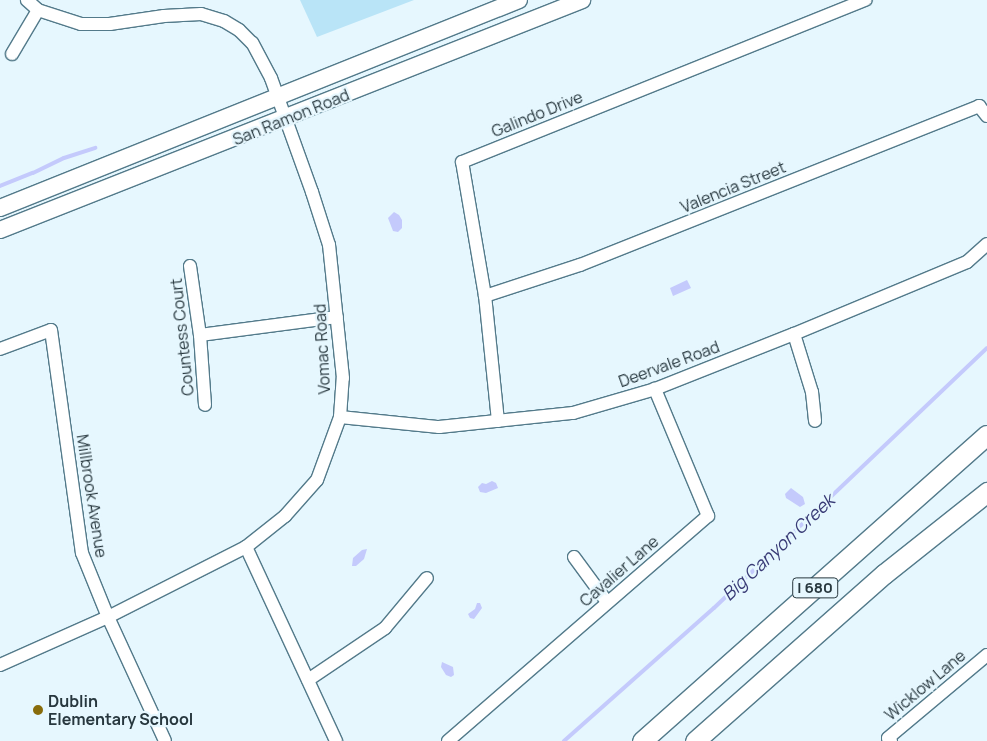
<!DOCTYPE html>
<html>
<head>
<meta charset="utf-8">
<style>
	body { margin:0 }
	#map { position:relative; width:987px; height:741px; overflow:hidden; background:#e6f7fe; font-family:Manrope,sans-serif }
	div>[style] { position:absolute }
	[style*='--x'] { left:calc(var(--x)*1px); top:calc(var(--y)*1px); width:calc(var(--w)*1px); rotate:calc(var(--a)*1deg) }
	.green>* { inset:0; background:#b9e4f7 }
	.water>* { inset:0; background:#c4cafc }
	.stream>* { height:4px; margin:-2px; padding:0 2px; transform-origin:2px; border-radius:2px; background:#c4cafc }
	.roads { filter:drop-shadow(1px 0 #537a8a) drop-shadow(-1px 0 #537a8a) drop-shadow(0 1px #537a8a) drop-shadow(0 -1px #537a8a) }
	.minor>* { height:12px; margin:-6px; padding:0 6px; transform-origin:6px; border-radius:6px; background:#fff }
	.major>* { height:16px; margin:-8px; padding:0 8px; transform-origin:8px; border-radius:8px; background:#fff }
	.highway>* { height:19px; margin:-9.5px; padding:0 9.5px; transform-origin:9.5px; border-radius:9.5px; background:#fff }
	.dots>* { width:14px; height:14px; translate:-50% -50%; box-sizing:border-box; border:2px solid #e6f7fe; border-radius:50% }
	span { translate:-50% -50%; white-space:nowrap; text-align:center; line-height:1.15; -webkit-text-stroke:4.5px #e6f7fe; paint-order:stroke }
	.shield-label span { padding:1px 4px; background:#e6f7fe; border:1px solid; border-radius:4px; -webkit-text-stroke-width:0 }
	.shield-label { font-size:15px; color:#27373e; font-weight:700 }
	.street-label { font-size:16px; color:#27373e }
	.poi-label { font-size:16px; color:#27373e; font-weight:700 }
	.left { translate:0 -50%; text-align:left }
	.water-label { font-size:18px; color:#393b76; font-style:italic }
</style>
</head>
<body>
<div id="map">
	<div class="green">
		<i style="clip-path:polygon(300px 0,414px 0,317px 37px)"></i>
	</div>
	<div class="water">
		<i style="clip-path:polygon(394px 212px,399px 215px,402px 220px,402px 228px,398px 232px,393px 231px,388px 218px)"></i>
		<i style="clip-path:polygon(687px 280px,691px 288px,673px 296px,670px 288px)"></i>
		<i style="clip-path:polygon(492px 481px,496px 483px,498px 488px,486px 493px,480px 492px,478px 487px,482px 483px,486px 484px)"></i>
		<i style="clip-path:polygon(791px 488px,803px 497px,805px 504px,800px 507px,786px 498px,785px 494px)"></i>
		<i style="clip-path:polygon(367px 549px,364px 559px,356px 566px,352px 566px,353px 558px,362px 550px)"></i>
		<i style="clip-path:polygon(477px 603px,480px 603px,482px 608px,474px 619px,470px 618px,468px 614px,475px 609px)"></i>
		<i style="clip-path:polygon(442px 662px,453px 667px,454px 675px,451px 677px,446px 675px,441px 667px)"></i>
	</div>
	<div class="stream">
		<i style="--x:0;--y:186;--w:35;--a:-22"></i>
		<i style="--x:33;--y:173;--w:34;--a:-26"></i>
		<i style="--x:64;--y:158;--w:33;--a:-18"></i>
		<i style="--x:564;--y:741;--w:200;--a:-41.6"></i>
		<i style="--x:714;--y:608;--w:377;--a:-43.6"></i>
	</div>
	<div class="roads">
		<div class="minor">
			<i style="--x:12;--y:54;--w:51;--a:-59.4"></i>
			<i style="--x:190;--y:266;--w:70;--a:81.8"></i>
			<i style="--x:200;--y:335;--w:70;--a:85.9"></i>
			<i style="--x:485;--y:296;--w:100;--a:-18.1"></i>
			<i style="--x:580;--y:265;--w:430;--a:-21.7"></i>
			<i style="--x:979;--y:106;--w:13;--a:51"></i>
			<i style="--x:794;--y:334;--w:61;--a:72.8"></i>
			<i style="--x:812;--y:392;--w:29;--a:84"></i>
			<i style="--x:200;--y:335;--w:138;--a:-7.5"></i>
			<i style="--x:0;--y:349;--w:54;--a:-20.4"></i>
			<i style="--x:51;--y:330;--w:225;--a:82.1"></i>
			<i style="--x:82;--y:553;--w:69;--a:67.9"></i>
			<i style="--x:108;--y:617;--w:136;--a:65.3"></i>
			<i style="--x:340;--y:417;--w:100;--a:5.8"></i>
			<i style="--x:439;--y:427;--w:135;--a:-6"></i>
			<i style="--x:573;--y:413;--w:85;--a:-16.3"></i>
			<i style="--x:655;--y:389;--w:149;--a:-21.6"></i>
			<i style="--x:794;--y:334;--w:187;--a:-22.6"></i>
			<i style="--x:967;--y:262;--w:27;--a:-42"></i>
			<i style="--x:498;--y:421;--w:126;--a:-95.9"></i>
			<i style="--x:485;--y:296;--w:136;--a:-99.7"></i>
			<i style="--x:462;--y:162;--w:435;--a:-21.9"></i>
			<i style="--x:246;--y:547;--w:214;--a:65.1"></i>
			<i style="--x:574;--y:557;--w:56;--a:53.7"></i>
			<i style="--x:0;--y:665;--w:118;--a:-24"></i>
			<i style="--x:108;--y:617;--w:155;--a:-26.9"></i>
			<i style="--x:246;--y:547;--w:50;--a:-38.5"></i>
			<i style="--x:285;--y:516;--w:48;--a:-48.4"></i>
			<i style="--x:317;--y:480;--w:67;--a:-69.9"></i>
			<i style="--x:340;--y:417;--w:39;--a:-86"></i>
			<i style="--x:343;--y:378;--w:134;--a:-96"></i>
			<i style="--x:329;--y:245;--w:56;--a:-107.8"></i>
			<i style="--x:312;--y:192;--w:121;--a:-109.8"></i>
			<i style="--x:271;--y:78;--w:40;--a:-118"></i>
			<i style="--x:252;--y:43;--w:18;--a:-135"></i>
			<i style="--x:239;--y:30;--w:17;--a:-149"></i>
			<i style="--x:224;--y:21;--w:24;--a:-163"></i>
			<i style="--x:201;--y:14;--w:37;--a:177"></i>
			<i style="--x:164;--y:16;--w:55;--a:171.6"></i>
			<i style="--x:110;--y:24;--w:29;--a:180"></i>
			<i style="--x:81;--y:24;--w:45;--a:-162"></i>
			<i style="--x:38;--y:10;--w:15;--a:-138"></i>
			<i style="--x:308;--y:680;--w:93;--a:-34"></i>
			<i style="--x:385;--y:628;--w:65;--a:-50"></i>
			<i style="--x:448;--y:741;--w:344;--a:-40.9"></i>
			<i style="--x:708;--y:516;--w:138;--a:-112.7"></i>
			<i style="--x:891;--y:741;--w:4;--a:-135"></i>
			<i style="--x:888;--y:738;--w:129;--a:-40"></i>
		</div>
		<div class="major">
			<i style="--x:0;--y:208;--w:559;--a:-21.84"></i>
			<i style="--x:0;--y:230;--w:626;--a:-21.56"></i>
		</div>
		<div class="highway">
			<i style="--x:642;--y:741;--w:461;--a:-41.6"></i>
			<i style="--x:695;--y:741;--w:252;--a:-41.5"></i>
			<i style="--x:884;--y:574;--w:132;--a:-38.5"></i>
		</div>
	</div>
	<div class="dots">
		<i style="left:38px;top:710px;background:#886c0b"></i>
	</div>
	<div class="shield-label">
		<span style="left:815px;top:588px">I 680</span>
	</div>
	<div class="street-label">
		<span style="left:537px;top:114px;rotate:-22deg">Galindo Drive</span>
		<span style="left:291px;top:117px;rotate:-22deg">San Ramon Road</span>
		<span style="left:733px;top:187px;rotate:-22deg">Valencia Street</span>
		<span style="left:182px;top:337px;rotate:-96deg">Countess Court</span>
		<span style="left:322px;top:349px;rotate:-93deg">Vomac Road</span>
		<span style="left:669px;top:364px;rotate:-20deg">Deervale Road</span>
		<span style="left:92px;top:496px;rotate:81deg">Millbrook Avenue</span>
		<span style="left:619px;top:571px;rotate:-41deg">Cavalier Lane</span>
		<span style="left:925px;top:685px;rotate:-40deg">Wicklow Lane</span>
	</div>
	<div class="poi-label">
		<span class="left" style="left:48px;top:710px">Dublin<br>Elementary School</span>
	</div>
	<div class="water-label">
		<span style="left:778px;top:547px;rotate:-43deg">Big Canyon Creek</span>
	</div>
</div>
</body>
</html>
